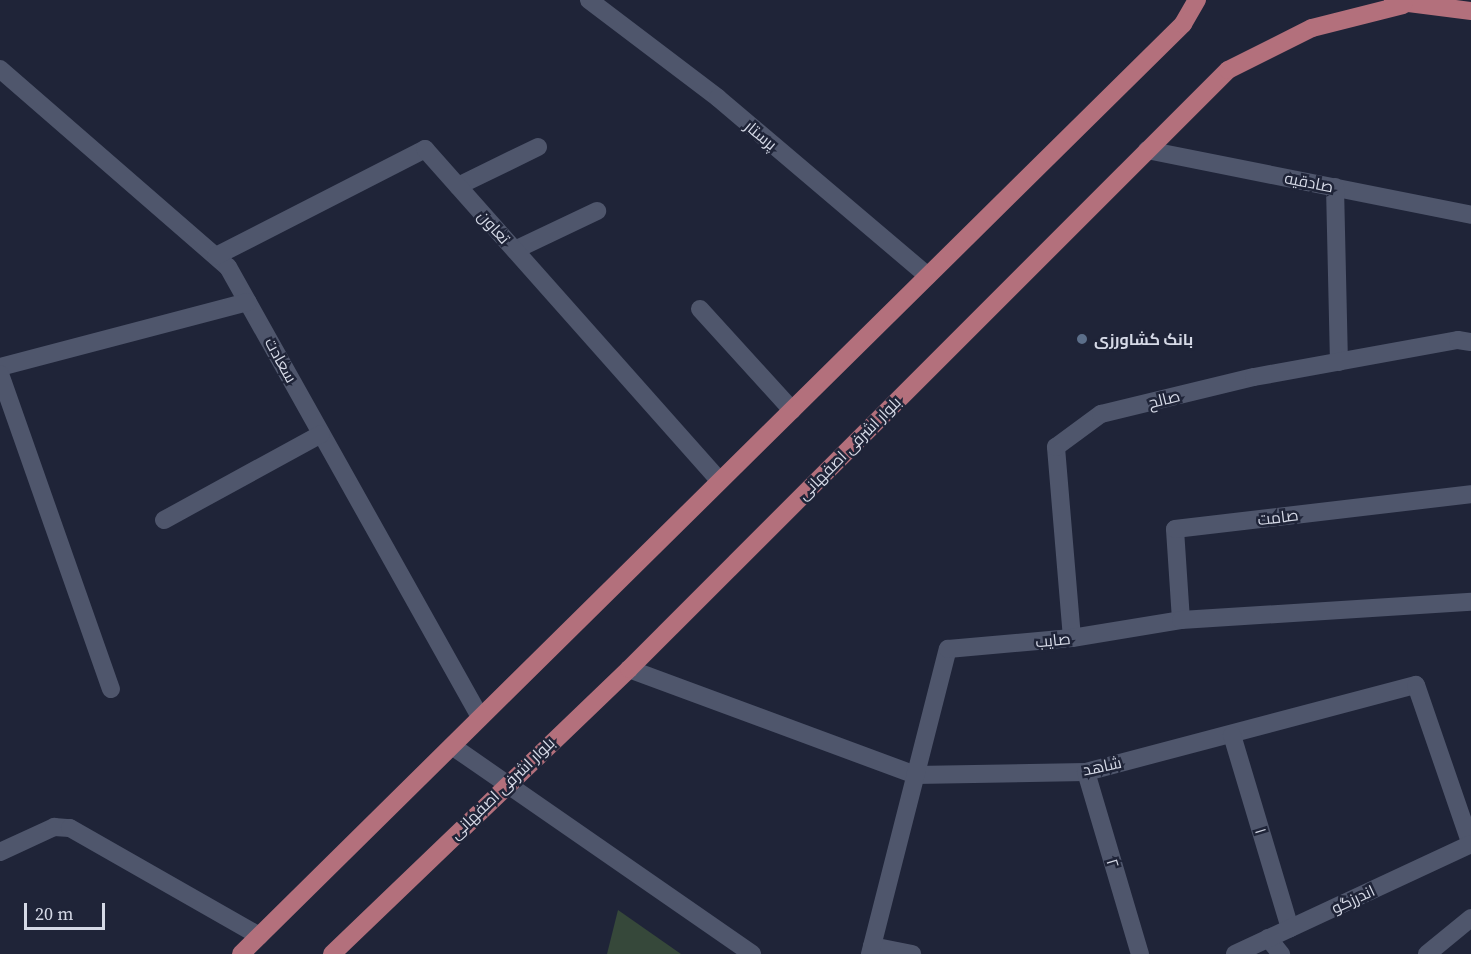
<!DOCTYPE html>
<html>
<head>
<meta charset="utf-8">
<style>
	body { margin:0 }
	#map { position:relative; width:1471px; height:954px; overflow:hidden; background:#1f2438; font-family:"Source Serif 4",Cairo,serif }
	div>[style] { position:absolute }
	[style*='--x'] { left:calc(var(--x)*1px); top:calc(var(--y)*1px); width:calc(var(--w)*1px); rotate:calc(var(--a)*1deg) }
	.green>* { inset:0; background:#36483a }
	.minor>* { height:18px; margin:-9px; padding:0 9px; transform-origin:9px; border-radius:9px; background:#4f566c }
	.major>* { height:18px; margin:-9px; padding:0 9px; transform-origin:9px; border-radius:9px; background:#b3707c }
	.dots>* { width:16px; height:16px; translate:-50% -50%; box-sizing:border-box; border:3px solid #1f2438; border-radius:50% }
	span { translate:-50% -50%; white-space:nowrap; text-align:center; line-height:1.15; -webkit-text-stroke:5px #1f2438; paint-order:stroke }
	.street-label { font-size:16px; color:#d5d9e6 }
	.poi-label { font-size:16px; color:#d5d9e6; font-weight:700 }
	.left { translate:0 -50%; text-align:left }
	.scale { position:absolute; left:24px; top:903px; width:81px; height:27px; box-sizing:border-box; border:3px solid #d5d9e6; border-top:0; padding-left:8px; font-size:18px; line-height:21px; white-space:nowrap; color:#d5d9e6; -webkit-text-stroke:4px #1f2438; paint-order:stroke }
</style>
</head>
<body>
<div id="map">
	<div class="green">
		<i style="clip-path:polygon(618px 910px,681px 954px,607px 954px)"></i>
	</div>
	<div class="minor">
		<i style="--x:589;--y:0;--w:162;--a:37.2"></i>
		<i style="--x:718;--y:98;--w:275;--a:40.3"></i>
		<i style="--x:0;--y:69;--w:302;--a:41"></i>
		<i style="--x:228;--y:267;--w:516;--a:60.75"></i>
		<i style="--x:1147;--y:150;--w:330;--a:11.3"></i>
		<i style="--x:458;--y:186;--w:89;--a:-26"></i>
		<i style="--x:1335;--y:187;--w:175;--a:88.7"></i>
		<i style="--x:515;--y:250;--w:91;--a:-25.4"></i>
		<i style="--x:216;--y:256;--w:235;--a:-27.1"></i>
		<i style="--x:425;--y:149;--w:444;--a:48.4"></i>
		<i style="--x:700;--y:309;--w:137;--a:47.7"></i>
		<i style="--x:0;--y:367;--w:256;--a:-14.7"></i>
		<i style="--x:0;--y:374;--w:334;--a:70.6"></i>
		<i style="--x:164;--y:520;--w:179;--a:-28.7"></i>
		<i style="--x:1181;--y:620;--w:91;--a:-93.8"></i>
		<i style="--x:1175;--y:529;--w:298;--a:-6.7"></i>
		<i style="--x:1072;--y:638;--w:192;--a:-94.8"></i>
		<i style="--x:1056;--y:447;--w:56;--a:-36.3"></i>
		<i style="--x:1101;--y:414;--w:157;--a:-13.6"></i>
		<i style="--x:1254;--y:377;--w:207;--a:-10.3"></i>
		<i style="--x:1458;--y:340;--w:13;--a:9"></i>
		<i style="--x:629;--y:669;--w:305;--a:20.3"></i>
		<i style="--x:915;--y:775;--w:171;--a:-1"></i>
		<i style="--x:1086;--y:772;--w:341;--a:-14.8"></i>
		<i style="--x:1416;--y:685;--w:169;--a:71"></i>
		<i style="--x:1232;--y:735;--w:202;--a:73.3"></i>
		<i style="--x:452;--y:746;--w:365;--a:34.7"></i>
		<i style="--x:1086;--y:772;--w:190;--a:73.5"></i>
		<i style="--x:0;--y:852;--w:60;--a:-24.8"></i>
		<i style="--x:54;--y:827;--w:16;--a:4"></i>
		<i style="--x:70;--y:828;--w:218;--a:29.7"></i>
		<i style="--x:1268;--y:938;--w:21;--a:51"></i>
		<i style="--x:872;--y:946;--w:41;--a:11.3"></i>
		<i style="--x:870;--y:954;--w:315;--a:-75.7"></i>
		<i style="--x:948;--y:649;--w:124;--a:-5.1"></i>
		<i style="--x:1072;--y:638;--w:110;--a:-9.4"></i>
		<i style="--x:1181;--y:620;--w:291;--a:-3.6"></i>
		<i style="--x:1235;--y:954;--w:260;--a:-25"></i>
		<i style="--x:1427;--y:954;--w:57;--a:-39.3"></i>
	</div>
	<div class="major">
		<i style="--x:1393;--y:1;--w:79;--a:7.3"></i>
		<i style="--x:241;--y:954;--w:1324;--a:-44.63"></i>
		<i style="--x:1183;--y:24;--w:28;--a:-60"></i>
		<i style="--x:332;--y:954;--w:412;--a:-43.8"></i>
		<i style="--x:629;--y:669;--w:847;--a:-45"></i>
		<i style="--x:1228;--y:70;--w:94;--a:-26.6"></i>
		<i style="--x:1312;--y:28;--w:94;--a:-14.2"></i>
	</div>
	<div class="dots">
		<i style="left:1082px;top:339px;background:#5c6f8a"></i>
	</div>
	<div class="street-label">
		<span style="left:761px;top:135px;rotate:40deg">پرستار</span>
		<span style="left:1309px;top:182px;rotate:11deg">صادقیه</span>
		<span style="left:494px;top:227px;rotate:48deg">تعاون</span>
		<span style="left:281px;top:360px;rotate:61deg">سعادت</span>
		<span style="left:1164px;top:399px;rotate:-14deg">صالح</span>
		<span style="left:849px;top:448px;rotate:-45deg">بلوار اشرفی اصفهانی</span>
		<span style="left:1278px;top:517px;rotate:-7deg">صامت</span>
		<span style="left:1053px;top:640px;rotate:-6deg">صایب</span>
		<span style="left:1102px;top:766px;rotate:-12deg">شاهد</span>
		<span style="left:502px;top:788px;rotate:-44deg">بلوار اشرفی اصفهانی</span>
		<span style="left:1261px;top:831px;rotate:73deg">۱</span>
		<span style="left:1113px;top:863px;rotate:73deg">۲</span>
		<span style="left:1353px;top:899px;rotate:-25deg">اندرزگو</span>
	</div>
	<div class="poi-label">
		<span class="left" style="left:1094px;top:339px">بانک کشاورزی</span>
	</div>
	<div class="scale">20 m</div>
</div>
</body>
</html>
